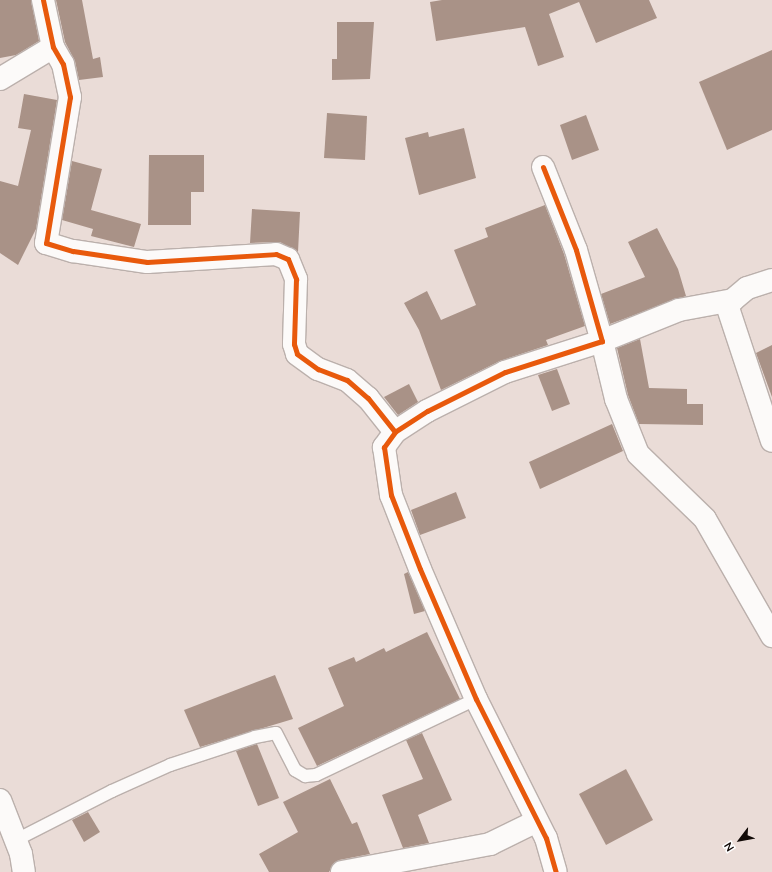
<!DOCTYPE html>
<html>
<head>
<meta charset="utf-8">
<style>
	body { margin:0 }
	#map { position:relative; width:772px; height:872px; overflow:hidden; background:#eadcd7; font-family:"Nunito Sans",sans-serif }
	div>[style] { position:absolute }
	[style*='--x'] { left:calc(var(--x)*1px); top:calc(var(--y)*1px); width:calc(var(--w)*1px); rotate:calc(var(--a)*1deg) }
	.building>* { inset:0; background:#a99287 }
	.roads { filter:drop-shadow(1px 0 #bbb0ac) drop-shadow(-1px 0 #bbb0ac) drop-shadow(0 1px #bbb0ac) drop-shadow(0 -1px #bbb0ac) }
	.lane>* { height:12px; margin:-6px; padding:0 6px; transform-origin:6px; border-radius:6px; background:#fcfaf9 }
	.street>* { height:22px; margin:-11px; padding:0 11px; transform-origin:11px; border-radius:11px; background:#fcfaf9 }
	.cycleway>* { height:5px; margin:-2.5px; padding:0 2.5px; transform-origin:2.5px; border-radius:2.5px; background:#e8590c }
	span { translate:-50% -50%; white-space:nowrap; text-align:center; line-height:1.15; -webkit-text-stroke:4px #fff; paint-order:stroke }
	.north { position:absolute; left:720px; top:820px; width:40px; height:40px; -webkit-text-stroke:3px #fff; paint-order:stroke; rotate:238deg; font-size:11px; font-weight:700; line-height:16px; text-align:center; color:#120a07 }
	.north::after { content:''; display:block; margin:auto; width:14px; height:18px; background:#120a07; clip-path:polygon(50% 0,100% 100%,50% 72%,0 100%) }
</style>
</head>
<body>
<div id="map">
	<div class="building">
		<i style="clip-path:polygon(0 0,31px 0,39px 41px,16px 55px,0 58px)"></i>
		<i style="clip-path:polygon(56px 0,82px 0,93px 59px,100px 57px,103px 77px,79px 80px,75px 61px,65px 42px)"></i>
		<i style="clip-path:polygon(442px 0,649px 0,657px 18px,596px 43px,579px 2px,549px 14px,564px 57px,538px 66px,525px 27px,436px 41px,430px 2px)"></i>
		<i style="clip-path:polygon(337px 22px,374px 22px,370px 79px,332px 80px,332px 59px,337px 59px)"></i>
		<i style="clip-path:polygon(772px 50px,772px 130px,727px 150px,699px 82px)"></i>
		<i style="clip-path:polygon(24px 94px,57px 100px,36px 229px,18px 265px,0 253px,0 181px,18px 186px,31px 130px,18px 128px)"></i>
		<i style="clip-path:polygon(327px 113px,367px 116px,365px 160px,324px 158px)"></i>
		<i style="clip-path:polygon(586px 115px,599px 150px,572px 160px,560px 125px)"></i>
		<i style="clip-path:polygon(464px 128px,476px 178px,419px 195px,405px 138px,428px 132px,429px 137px)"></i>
		<i style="clip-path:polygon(149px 155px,204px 155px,204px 192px,191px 192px,191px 225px,148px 225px)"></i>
		<i style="clip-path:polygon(72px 161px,102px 169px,91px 210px,141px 224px,134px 247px,91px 236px,93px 229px,62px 220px)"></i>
		<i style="clip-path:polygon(545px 205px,564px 254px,585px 326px,546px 340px,548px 345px,500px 361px,441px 390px,419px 330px,404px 303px,427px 291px,441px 320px,476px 305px,454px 250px,488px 237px,485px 228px)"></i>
		<i style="clip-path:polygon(252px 209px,300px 212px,298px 252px,280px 242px,250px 243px)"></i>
		<i style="clip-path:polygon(657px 228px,678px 269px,686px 296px,610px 324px,601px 294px,645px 277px,628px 242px)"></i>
		<i style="clip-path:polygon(640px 339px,649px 388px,687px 389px,687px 404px,703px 404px,703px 425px,639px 424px,628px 395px,617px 348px)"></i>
		<i style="clip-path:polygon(772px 345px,772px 397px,756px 353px)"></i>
		<i style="clip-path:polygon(557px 369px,570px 404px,552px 411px,538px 375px)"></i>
		<i style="clip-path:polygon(409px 384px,418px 402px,398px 415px,384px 397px)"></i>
		<i style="clip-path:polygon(612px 424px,623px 451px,540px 489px,529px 462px)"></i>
		<i style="clip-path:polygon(456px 492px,466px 518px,420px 535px,411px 510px)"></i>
		<i style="clip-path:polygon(408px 572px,409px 574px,425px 611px,414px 614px,404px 574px)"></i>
		<i style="clip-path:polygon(427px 632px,460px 699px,317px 766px,298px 728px,344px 706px,328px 668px,354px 657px,356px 662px,384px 648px,386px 652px)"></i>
		<i style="clip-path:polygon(275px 675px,293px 719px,200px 747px,184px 710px)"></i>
		<i style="clip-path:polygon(422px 733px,452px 800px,418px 815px,429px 843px,403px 848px,382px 795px,423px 779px,406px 740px)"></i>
		<i style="clip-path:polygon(257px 744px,279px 798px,258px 806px,236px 751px)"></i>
		<i style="clip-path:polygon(626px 769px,653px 820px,606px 845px,579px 794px)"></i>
		<i style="clip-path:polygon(330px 779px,352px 824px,357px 822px,370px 854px,339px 860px,334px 863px,329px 872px,269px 872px,259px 854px,298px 832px,283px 802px)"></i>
		<i style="clip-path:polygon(88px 812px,100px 832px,84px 842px,72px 820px)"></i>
	</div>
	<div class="roads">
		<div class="lane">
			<i style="--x:16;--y:840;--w:108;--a:-27"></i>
			<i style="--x:112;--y:791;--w:64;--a:-24.1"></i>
			<i style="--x:170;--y:765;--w:89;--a:-18.2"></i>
			<i style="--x:255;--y:737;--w:21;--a:-11"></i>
			<i style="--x:276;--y:733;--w:42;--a:62.8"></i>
			<i style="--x:295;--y:770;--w:12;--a:31"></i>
			<i style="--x:305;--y:776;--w:11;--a:-5"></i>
			<i style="--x:316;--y:775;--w:177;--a:-25.4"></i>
		</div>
		<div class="street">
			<i style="--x:43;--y:0;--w:48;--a:78"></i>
			<i style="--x:53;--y:47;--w:20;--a:60"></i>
			<i style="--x:63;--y:64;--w:34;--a:78"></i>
			<i style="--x:70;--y:97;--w:148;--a:99.3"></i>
			<i style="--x:46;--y:243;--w:28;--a:17"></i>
			<i style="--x:73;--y:251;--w:75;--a:8.5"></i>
			<i style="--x:147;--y:262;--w:129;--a:-3.5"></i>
			<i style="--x:276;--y:254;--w:13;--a:23"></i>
			<i style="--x:288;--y:259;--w:22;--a:68"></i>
			<i style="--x:296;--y:279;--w:65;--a:91.8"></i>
			<i style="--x:294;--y:344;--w:10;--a:73"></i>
			<i style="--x:297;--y:354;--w:26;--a:36"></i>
			<i style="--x:318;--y:369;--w:31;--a:21"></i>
			<i style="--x:347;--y:380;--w:28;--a:41"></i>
			<i style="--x:368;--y:398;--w:43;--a:51.5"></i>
			<i style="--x:0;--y:79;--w:62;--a:-31.1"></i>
			<i style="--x:543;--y:167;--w:89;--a:68.3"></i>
			<i style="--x:576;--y:250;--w:95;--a:74.1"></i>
			<i style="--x:602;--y:341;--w:102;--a:162.3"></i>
			<i style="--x:505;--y:372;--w:87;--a:153.4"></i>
			<i style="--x:427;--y:411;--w:38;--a:147"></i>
			<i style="--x:395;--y:432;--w:19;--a:126"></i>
			<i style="--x:384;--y:447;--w:49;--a:81.7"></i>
			<i style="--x:391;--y:495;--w:79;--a:68.6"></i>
			<i style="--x:420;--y:569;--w:142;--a:66.7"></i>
			<i style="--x:476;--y:699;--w:156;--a:63.3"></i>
			<i style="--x:546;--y:838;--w:35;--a:74"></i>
			<i style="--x:772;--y:280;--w:26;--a:162"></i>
			<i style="--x:747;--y:288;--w:26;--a:140"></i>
			<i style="--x:727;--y:305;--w:143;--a:71.7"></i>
			<i style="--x:733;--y:300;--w:55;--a:169.5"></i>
			<i style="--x:679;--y:310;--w:83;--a:158.1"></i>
			<i style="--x:602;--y:341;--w:60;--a:76.4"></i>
			<i style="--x:616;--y:399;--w:59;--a:68.2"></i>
			<i style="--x:638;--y:454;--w:93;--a:44.1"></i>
			<i style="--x:705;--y:519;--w:135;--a:60.2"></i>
			<i style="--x:0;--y:800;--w:58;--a:68.7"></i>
			<i style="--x:21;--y:854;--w:18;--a:81"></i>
			<i style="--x:342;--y:872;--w:151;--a:-10.7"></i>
			<i style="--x:490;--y:844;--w:52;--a:-26.1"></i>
		</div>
	</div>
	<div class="cycleway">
		<i style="--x:43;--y:0;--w:48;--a:78"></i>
		<i style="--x:53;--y:47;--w:20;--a:60"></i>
		<i style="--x:63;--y:64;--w:34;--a:78"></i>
		<i style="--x:70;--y:97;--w:148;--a:99.3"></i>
		<i style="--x:46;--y:243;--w:28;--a:17"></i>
		<i style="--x:73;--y:251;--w:75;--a:8.5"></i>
		<i style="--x:147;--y:262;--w:129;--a:-3.5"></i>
		<i style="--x:276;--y:254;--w:13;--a:23"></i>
		<i style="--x:288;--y:259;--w:22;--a:68"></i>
		<i style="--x:296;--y:279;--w:65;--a:91.8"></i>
		<i style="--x:294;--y:344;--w:10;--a:73"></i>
		<i style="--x:297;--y:354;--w:26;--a:36"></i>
		<i style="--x:318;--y:369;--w:31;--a:21"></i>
		<i style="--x:347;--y:380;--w:28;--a:41"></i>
		<i style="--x:368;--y:398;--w:43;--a:51.5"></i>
		<i style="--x:543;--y:167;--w:89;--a:68.3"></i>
		<i style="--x:576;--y:250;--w:95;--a:74.1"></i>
		<i style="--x:602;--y:341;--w:102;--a:162.3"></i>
		<i style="--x:505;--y:372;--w:87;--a:153.4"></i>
		<i style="--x:427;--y:411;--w:38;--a:147"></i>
		<i style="--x:395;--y:432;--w:19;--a:126"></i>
		<i style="--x:384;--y:447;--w:49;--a:81.7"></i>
		<i style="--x:391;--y:495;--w:79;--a:68.6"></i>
		<i style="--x:420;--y:569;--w:142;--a:66.7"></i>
		<i style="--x:476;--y:699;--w:156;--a:63.3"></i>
		<i style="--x:546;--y:838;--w:35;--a:74"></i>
	</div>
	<div class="north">N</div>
</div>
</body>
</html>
